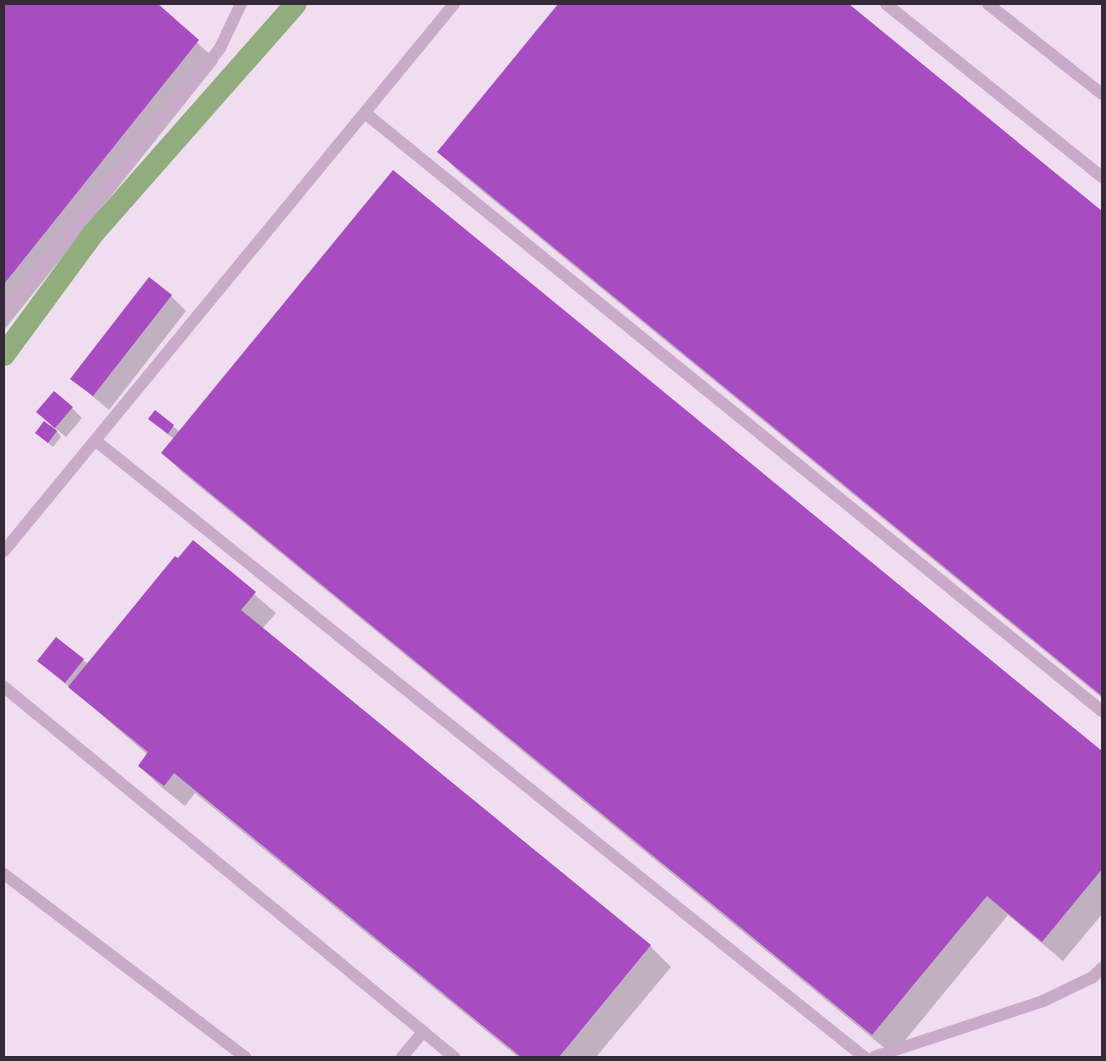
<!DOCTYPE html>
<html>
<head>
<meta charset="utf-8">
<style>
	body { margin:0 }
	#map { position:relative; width:1106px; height:1061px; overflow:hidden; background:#f1ddf0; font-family:"Exo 2",sans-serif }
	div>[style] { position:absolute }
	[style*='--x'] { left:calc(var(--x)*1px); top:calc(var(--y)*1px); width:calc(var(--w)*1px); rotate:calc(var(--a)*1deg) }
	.shadow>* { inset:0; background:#0003 }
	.canal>* { height:22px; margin:-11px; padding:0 11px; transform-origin:11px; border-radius:11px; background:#91ad7e }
	.building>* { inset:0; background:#a84cc1 }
	.service>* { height:12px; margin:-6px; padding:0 6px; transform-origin:6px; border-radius:6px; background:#c9aac9 }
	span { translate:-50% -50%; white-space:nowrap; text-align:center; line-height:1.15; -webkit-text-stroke:5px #f9eaf8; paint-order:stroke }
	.frame { position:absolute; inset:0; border:5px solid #352937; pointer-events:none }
</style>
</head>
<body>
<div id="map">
	<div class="shadow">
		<i style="clip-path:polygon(4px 4px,156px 4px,218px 62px,4px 330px)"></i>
		<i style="clip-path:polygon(560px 4px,847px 4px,1102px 213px,1102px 698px,459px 172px,439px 152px)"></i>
		<i style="clip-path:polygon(393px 172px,1102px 753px,1102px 914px,1063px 961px,1008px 915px,893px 1055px,183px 473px,163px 453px,174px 439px,155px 424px,155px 412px,180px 432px)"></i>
		<i style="clip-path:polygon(171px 296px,186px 311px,109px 410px,72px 379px)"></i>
		<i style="clip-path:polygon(72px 408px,82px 418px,66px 437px,55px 428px,61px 437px,53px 447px,41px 437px,51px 425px,38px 412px)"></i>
		<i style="clip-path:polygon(193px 542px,276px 613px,262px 629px,650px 946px,671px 967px,596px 1057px,518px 1057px,195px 793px,185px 806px,160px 786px,139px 766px,148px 755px,39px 661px,83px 660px,88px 664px)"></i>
	</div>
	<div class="canal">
		<i style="--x:4;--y:355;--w:149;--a:-53.7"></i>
		<i style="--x:92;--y:235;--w:308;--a:-48.6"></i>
	</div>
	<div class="building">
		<i style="clip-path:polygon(4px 4px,158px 4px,199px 40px,4px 284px)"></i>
		<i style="clip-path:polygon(558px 4px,849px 4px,1102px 211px,1102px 696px,437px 152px)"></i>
		<i style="clip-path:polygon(393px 170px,1102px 751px,1102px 869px,1042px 942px,987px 896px,872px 1035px,161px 453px)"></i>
		<i style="clip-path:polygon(149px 277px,172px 295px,93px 396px,70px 379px)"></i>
		<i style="clip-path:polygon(54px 391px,73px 407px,55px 428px,36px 412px)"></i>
		<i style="clip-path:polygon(155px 410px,174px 425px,168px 434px,148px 419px)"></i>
		<i style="clip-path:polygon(44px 421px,57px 431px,48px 443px,35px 433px)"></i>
		<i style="clip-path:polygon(193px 540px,256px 592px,241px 610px,651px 945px,559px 1057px,521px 1057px,174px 773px,164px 786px,138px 766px,148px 752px,68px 687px,175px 556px,178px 558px)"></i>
		<i style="clip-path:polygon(56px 637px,84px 659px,65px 683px,37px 661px)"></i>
	</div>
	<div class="service">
		<i style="--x:886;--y:4;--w:277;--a:38.7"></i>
		<i style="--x:988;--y:4;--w:145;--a:38.3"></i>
		<i style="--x:365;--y:113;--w:949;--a:39.06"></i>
		<i style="--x:4;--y:315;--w:343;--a:-51"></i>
		<i style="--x:220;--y:48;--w:49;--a:-64.5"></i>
		<i style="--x:96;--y:441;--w:985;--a:38.73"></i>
		<i style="--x:4;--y:551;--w:708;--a:-50.56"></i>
		<i style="--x:4;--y:687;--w:583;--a:39.43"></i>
		<i style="--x:4;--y:874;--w:303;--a:37.2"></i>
		<i style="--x:402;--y:1057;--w:33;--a:-50"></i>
		<i style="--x:874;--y:1057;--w:178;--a:-18.3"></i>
		<i style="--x:1043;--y:1001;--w:55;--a:-25.6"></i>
		<i style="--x:1093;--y:977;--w:13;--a:-45"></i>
	</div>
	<div class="frame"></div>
</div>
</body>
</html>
